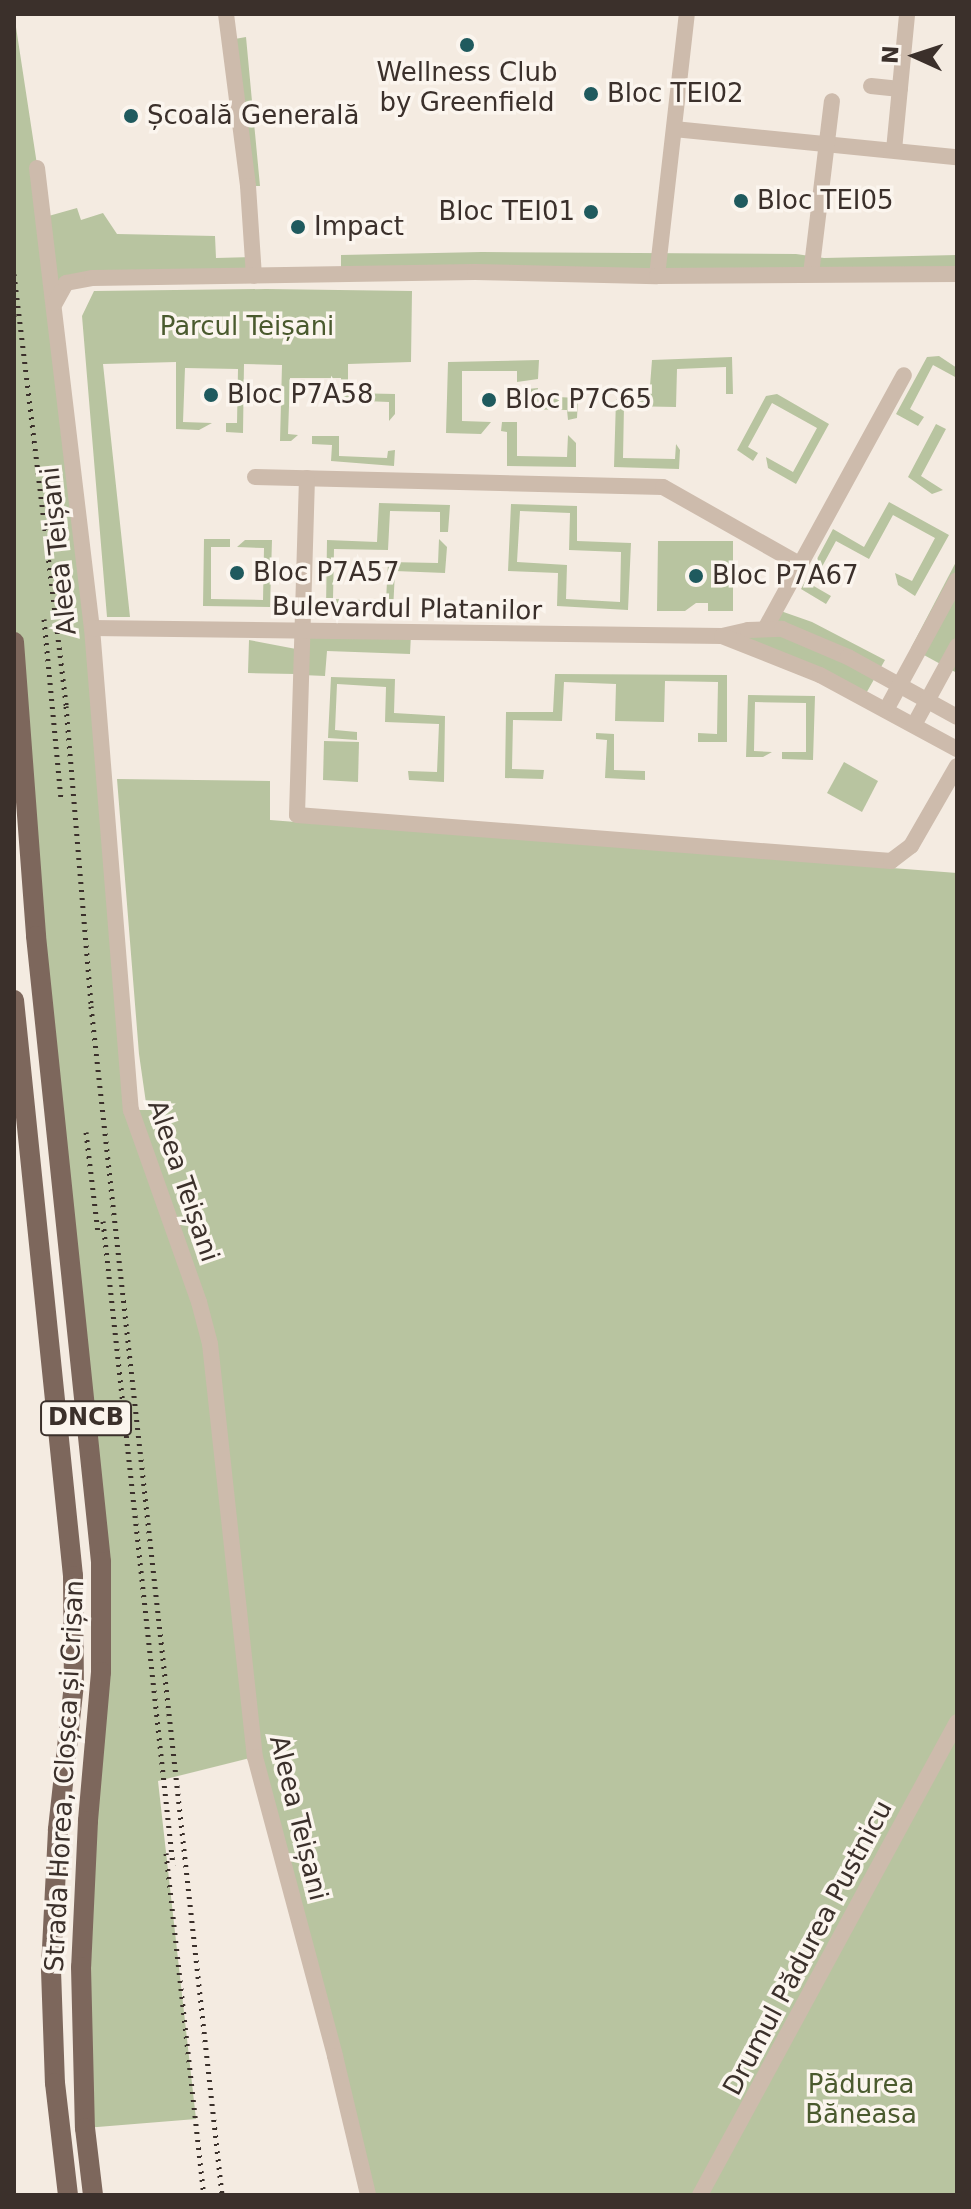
<!DOCTYPE html>
<html>
<head>
<meta charset="utf-8">
<style>
	body { margin:0 }
	#map { position:relative; width:971px; height:2209px; overflow:hidden; background:#f4ebe1; font-family:"DejaVu Sans",sans-serif }
	div>[style] { position:absolute }
	[style*='--x'] { left:calc(var(--x)*1px); top:calc(var(--y)*1px); width:calc(var(--w)*1px); rotate:calc(var(--a)*1deg) }
	.green>* { inset:0; background:#b8c4a0 }
	.street>* { height:16px; margin:-8px; padding:0 8px; transform-origin:8px; border-radius:8px; background:#cdbbac }
	.primary>* { height:20px; margin:-10px; padding:0 10px; transform-origin:10px; border-radius:10px; background:#7d675c }
	.rail>* { height:5px; margin-top:-2.5px; transform-origin:0; background:repeating-linear-gradient(90deg,#3b302b 0 2px,transparent 0 8px) }
	.dots>* { width:22px; height:22px; translate:-50% -50%; box-sizing:border-box; border:4px solid #fbf5ee; border-radius:50% }
	span { translate:-50% -50%; white-space:nowrap; text-align:center; line-height:1.15; -webkit-text-stroke:7px #fbf5ee; paint-order:stroke }
	.shield-label span { padding:2px 6px; background:#fbf5ee; border:2px solid; border-radius:6px; -webkit-text-stroke-width:0 }
	.shield-label { font-size:24px; color:#3b302b; font-weight:700 }
	.poi-label { font-size:26px; color:#3b302b }
	.left { translate:0 -50%; text-align:left }
	.right { translate:-100% -50%; text-align:right }
	.park-label { font-size:26px; color:#4a5a2e }
	.street-label { font-size:26px; color:#3b302b }
	.frame { position:absolute; inset:0; border:16px solid #3b302b; pointer-events:none }
	.north { position:absolute; left:875px; top:16px; width:80px; height:80px; -webkit-text-stroke:6px #fbf5ee; paint-order:stroke; rotate:273deg; font-size:22px; font-weight:700; line-height:32px; text-align:center; color:#3b302b }
	.north::after { content:''; display:block; margin:auto; width:28px; height:36px; background:#3b302b; clip-path:polygon(50% 0,100% 100%,50% 72%,0 100%) }
</style>
</head>
<body>
<div id="map">
	<div class="green">
		<i style="clip-path:polygon(14px 14px,45px 217px,77px 208px,81px 220px,103px 213px,117px 234px,215px 236px,216px 258px,253px 257px,254px 276px,80px 279px,55px 303px,131px 1110px,147px 1110px,139px 1054px,117px 779px,270px 781px,270px 820px,957px 873px,957px 2195px,368px 2195px,254px 1757px,158px 1781px,196px 2119px,85px 2128px,101px 1672px,14px 642px)"></i>
		<i style="clip-path:polygon(246px 37px,253px 112px,260px 186px,248px 186px,229px 40px)"></i>
		<i style="clip-path:polygon(482px 252px,796px 254px,824px 258px,957px 255px,957px 274px,341px 275px,341px 255px)"></i>
		<i style="clip-path:polygon(266px 289px,412px 291px,411px 362px,348px 364px,348px 393px,395px 394px,395px 414px,389px 421px,389px 402px,340px 400px,341px 378px,290px 378px,288px 434px,298px 435px,291px 441px,280px 441px,282px 365px,244px 364px,243px 433px,226px 432px,226px 423px,237px 423px,238px 369px,185px 368px,183px 422px,212px 423px,199px 430px,176px 429px,176px 362px,103px 364px,130px 617px,107px 617px,82px 316px,94px 291px)"></i>
		<i style="clip-path:polygon(939px 356px,957px 368px,957px 378px,933px 365px,910px 409px,924px 417px,918px 426px,896px 414px,927px 357px)"></i>
		<i style="clip-path:polygon(732px 357px,733px 394px,726px 394px,726px 367px,677px 369px,676px 407px,624px 406px,623px 458px,675px 459px,676px 444px,680px 450px,679px 469px,614px 467px,616px 399px,649px 399px,652px 360px)"></i>
		<i style="clip-path:polygon(539px 360px,538px 379px,517px 382px,517px 371px,462px 371px,462px 421px,491px 422px,481px 434px,446px 433px,448px 362px)"></i>
		<i style="clip-path:polygon(538px 388px,537px 396px,578px 398px,577px 418px,568px 420px,567px 410px,517px 409px,517px 390px)"></i>
		<i style="clip-path:polygon(777px 394px,829px 424px,796px 484px,768px 468px,766px 457px,793px 472px,817px 428px,772px 403px,748px 447px,758px 453px,753px 461px,737px 450px,766px 396px)"></i>
		<i style="clip-path:polygon(502px 422px,517px 422px,517px 456px,567px 457px,568px 435px,576px 443px,576px 467px,507px 466px,507px 432px,501px 431px)"></i>
		<i style="clip-path:polygon(936px 424px,946px 429px,921px 476px,943px 490px,932px 494px,908px 477px)"></i>
		<i style="clip-path:polygon(312px 436px,339px 436px,339px 456px,387px 458px,388px 451px,395px 450px,394px 466px,331px 461px,332px 445px,312px 444px)"></i>
		<i style="clip-path:polygon(889px 502px,949px 535px,915px 596px,898px 585px,895px 573px,912px 581px,935px 538px,893px 515px,869px 559px,836px 541px,812px 585px,831px 596px,826px 604px,801px 589px,833px 529px,864px 547px)"></i>
		<i style="clip-path:polygon(379px 503px,450px 505px,448px 532px,440px 532px,440px 512px,390px 511px,388px 550px,334px 549px,333px 599px,364px 600px,364px 609px,326px 608px,327px 540px,377px 542px)"></i>
		<i style="clip-path:polygon(evenodd,511px 504px,577px 506px,577px 541px,631px 543px,628px 610px,557px 606px,558px 573px,508px 571px,511px 504px,520px 511px,570px 513px,569px 550px,621px 552px,620px 602px,566px 599px,567px 565px,517px 562px,520px 511px)"></i>
		<i style="clip-path:polygon(204px 539px,230px 539px,230px 547px,211px 547px,211px 599px,263px 600px,264px 548px,237px 547px,245px 540px,272px 540px,270px 607px,203px 606px)"></i>
		<i style="clip-path:polygon(439px 539px,447px 547px,445px 573px,395px 571px,393px 611px,381px 611px,370px 601px,386px 601px,388px 562px,438px 563px)"></i>
		<i style="clip-path:polygon(658px 541px,733px 541px,733px 611px,708px 611px,708px 603px,696px 603px,685px 611px,657px 611px)"></i>
		<i style="clip-path:polygon(957px 560px,957px 673px,911px 648px)"></i>
		<i style="clip-path:polygon(775px 609px,812px 622px,885px 660px,864px 697px,748px 648px,748px 630px,766px 627px)"></i>
		<i style="clip-path:polygon(302px 632px,411px 634px,410px 654px,327px 651px,325px 676px,302px 675px)"></i>
		<i style="clip-path:polygon(249px 640px,296px 649px,295px 674px,248px 673px)"></i>
		<i style="clip-path:polygon(555px 674px,727px 675px,727px 742px,698px 742px,698px 733px,717px 734px,718px 682px,665px 681px,664px 722px,615px 721px,616px 684px,564px 682px,562px 721px,513px 720px,512px 769px,544px 770px,543px 779px,505px 778px,506px 712px,553px 712px)"></i>
		<i style="clip-path:polygon(331px 677px,395px 679px,394px 713px,445px 716px,444px 782px,409px 780px,408px 771px,437px 772px,439px 724px,385px 722px,386px 687px,337px 684px,335px 730px,357px 732px,357px 740px,328px 738px)"></i>
		<i style="clip-path:polygon(748px 695px,815px 696px,813px 760px,782px 759px,782px 752px,806px 752px,806px 703px,755px 702px,754px 751px,772px 752px,763px 757px,746px 757px)"></i>
		<i style="clip-path:polygon(596px 733px,614px 734px,614px 770px,645px 771px,645px 780px,605px 778px,607px 740px,596px 739px)"></i>
		<i style="clip-path:polygon(324px 741px,359px 742px,358px 782px,323px 780px)"></i>
		<i style="clip-path:polygon(844px 762px,878px 781px,862px 812px,827px 793px)"></i>
	</div>
	<div class="street">
		<i style="--x:226;--y:14;--w:173;--a:82.7"></i>
		<i style="--x:248;--y:186;--w:90;--a:86.2"></i>
		<i style="--x:871;--y:86;--w:29;--a:6"></i>
		<i style="--x:674;--y:129;--w:284;--a:5.7"></i>
		<i style="--x:894;--y:150;--w:137;--a:-84.5"></i>
		<i style="--x:37;--y:168;--w:463;--a:83.2"></i>
		<i style="--x:92;--y:628;--w:484;--a:85.4"></i>
		<i style="--x:131;--y:1110;--w:204;--a:70.5"></i>
		<i style="--x:199;--y:1302;--w:43;--a:75.3"></i>
		<i style="--x:210;--y:1344;--w:415;--a:83.8"></i>
		<i style="--x:255;--y:1757;--w:310;--a:75"></i>
		<i style="--x:335;--y:2056;--w:143;--a:76.6"></i>
		<i style="--x:811;--y:274;--w:174;--a:-83.1"></i>
		<i style="--x:657;--y:276;--w:264;--a:-83.5"></i>
		<i style="--x:55;--y:303;--w:23;--a:-61"></i>
		<i style="--x:66;--y:283;--w:26;--a:-11"></i>
		<i style="--x:92;--y:278;--w:383;--a:-0.9"></i>
		<i style="--x:475;--y:272;--w:182;--a:1.3"></i>
		<i style="--x:657;--y:276;--w:300;--a:-0.4"></i>
		<i style="--x:255;--y:477;--w:408;--a:1.4"></i>
		<i style="--x:663;--y:487;--w:156;--a:29.5"></i>
		<i style="--x:307;--y:478;--w:337;--a:91.7"></i>
		<i style="--x:297;--y:815;--w:596;--a:4.43"></i>
		<i style="--x:891;--y:861;--w:25;--a:-37"></i>
		<i style="--x:911;--y:846;--w:92;--a:-60.1"></i>
		<i style="--x:766;--y:627;--w:287;--a:-61.3"></i>
		<i style="--x:92;--y:628;--w:630;--a:0.73"></i>
		<i style="--x:722;--y:636;--w:27;--a:-13"></i>
		<i style="--x:748;--y:630;--w:34;--a:-2"></i>
		<i style="--x:782;--y:629;--w:72;--a:23"></i>
		<i style="--x:848;--y:657;--w:124;--a:28.8"></i>
		<i style="--x:722;--y:636;--w:105;--a:21.7"></i>
		<i style="--x:820;--y:675;--w:156;--a:28.4"></i>
		<i style="--x:886;--y:710;--w:148;--a:-61.4"></i>
		<i style="--x:914;--y:725;--w:90;--a:-61.4"></i>
		<i style="--x:700;--y:2195;--w:538;--a:-61.48"></i>
	</div>
	<div class="primary">
		<i style="--x:14;--y:642;--w:295;--a:85.7"></i>
		<i style="--x:36;--y:936;--w:629;--a:84.07"></i>
		<i style="--x:101;--y:1562;--w:110;--a:90"></i>
		<i style="--x:101;--y:1672;--w:150;--a:95"></i>
		<i style="--x:88;--y:1821;--w:146;--a:92.7"></i>
		<i style="--x:81;--y:1967;--w:161;--a:88.6"></i>
		<i style="--x:85;--y:2128;--w:67;--a:83.2"></i>
		<i style="--x:14;--y:1000;--w:579;--a:84.15"></i>
		<i style="--x:73;--y:1576;--w:108;--a:89.5"></i>
		<i style="--x:74;--y:1684;--w:147;--a:96.3"></i>
		<i style="--x:58;--y:1830;--w:140;--a:92.9"></i>
		<i style="--x:51;--y:1970;--w:113;--a:88"></i>
		<i style="--x:55;--y:2083;--w:113;--a:83.4"></i>
	</div>
	<div class="rail">
		<i style="--x:14;--y:274;--w:435;--a:83.1"></i>
		<i style="--x:66;--y:706;--w:301;--a:85.2"></i>
		<i style="--x:91;--y:1006;--w:1196;--a:83.71"></i>
		<i style="--x:44;--y:619;--w:181;--a:84.6"></i>
		<i style="--x:86;--y:1132;--w:102;--a:83.2"></i>
		<i style="--x:103;--y:1221;--w:648;--a:83.8"></i>
		<i style="--x:166;--y:1853;--w:344;--a:83.7"></i>
	</div>
	<div class="dots">
		<i style="left:467px;top:45px;background:#1f5a5e"></i>
		<i style="left:591px;top:94px;background:#1f5a5e"></i>
		<i style="left:131px;top:116px;background:#1f5a5e"></i>
		<i style="left:741px;top:201px;background:#1f5a5e"></i>
		<i style="left:591px;top:212px;background:#1f5a5e"></i>
		<i style="left:298px;top:227px;background:#1f5a5e"></i>
		<i style="left:211px;top:395px;background:#1f5a5e"></i>
		<i style="left:489px;top:400px;background:#1f5a5e"></i>
		<i style="left:237px;top:573px;background:#1f5a5e"></i>
		<i style="left:696px;top:576px;background:#1f5a5e"></i>
	</div>
	<div class="shield-label">
		<span style="left:86px;top:1418px">DNCB</span>
	</div>
	<div class="poi-label">
		<span style="left:467px;top:88px">Wellness Club<br>by Greenfield</span>
		<span class="left" style="left:607px;top:94px">Bloc TEI02</span>
		<span class="left" style="left:147px;top:116px">Școală Generală</span>
		<span class="left" style="left:757px;top:201px">Bloc TEI05</span>
		<span class="right" style="left:575px;top:212px">Bloc TEI01</span>
		<span class="left" style="left:314px;top:227px">Impact</span>
		<span class="left" style="left:227px;top:395px">Bloc P7A58</span>
		<span class="left" style="left:505px;top:400px">Bloc P7C65</span>
		<span class="left" style="left:253px;top:573px">Bloc P7A57</span>
		<span class="left" style="left:712px;top:576px">Bloc P7A67</span>
	</div>
	<div class="park-label">
		<span style="left:247px;top:327px">Parcul Teișani</span>
		<span style="left:861px;top:2100px">Pădurea<br>Băneasa</span>
	</div>
	<div class="street-label">
		<span style="left:59px;top:551px;rotate:-96deg">Aleea Teișani</span>
		<span style="left:407px;top:609px;rotate:1deg">Bulevardul Platanilor</span>
		<span style="left:183px;top:1181px;rotate:71deg">Aleea Teișani</span>
		<span style="left:65px;top:1776px;rotate:-87deg">Strada Horea, Cloșca și Crișan</span>
		<span style="left:298px;top:1818px;rotate:76deg">Aleea Teișani</span>
		<span style="left:808px;top:1948px;rotate:-62deg">Drumul Pădurea Pustnicu</span>
	</div>
	<div class="frame"></div>
	<div class="north">N</div>
</div>
</body>
</html>
